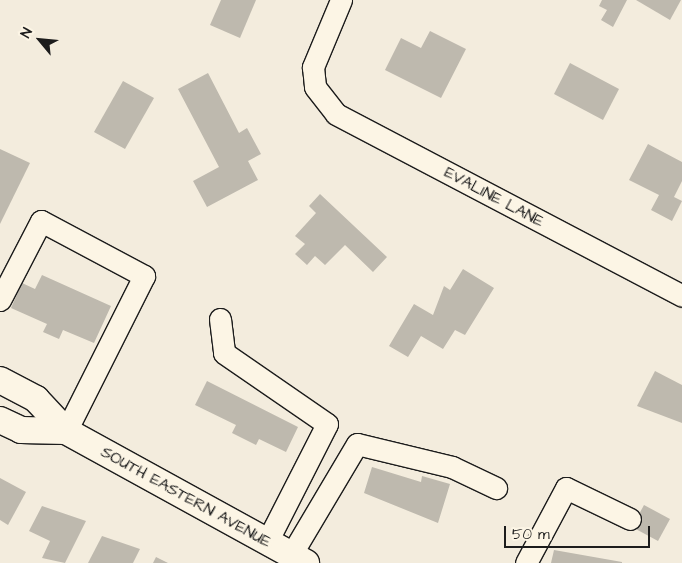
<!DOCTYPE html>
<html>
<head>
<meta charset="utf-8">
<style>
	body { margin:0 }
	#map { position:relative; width:682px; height:563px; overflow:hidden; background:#f3ecdd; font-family:"Architects Daughter",sans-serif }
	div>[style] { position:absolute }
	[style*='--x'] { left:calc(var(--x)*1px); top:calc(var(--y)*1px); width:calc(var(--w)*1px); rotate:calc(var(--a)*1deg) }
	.building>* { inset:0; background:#beb9ae }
	.roads { filter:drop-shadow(1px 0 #1c1c1c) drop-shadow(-1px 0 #1c1c1c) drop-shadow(0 1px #1c1c1c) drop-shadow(0 -1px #1c1c1c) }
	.minor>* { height:21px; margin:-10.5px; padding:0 10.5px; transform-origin:10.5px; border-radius:10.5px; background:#fcf5e5 }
	.major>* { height:26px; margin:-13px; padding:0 13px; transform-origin:13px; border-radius:13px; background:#fcf5e5 }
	span { translate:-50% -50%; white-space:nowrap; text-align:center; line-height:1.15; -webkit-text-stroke:5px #fcf5e5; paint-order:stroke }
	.street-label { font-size:16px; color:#1c1c1c }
	.north { position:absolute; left:15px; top:15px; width:50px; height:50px; -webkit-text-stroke:4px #fcf5e5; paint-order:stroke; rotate:298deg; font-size:14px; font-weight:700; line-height:20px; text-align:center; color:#1c1c1c }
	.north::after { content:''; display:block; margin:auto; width:18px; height:22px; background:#1c1c1c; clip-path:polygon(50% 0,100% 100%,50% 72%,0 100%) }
	.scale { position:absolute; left:504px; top:526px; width:146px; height:22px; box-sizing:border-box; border:2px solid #1c1c1c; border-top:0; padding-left:6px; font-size:15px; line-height:18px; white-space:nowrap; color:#1c1c1c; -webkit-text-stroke:4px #fcf5e5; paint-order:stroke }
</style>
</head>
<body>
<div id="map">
	<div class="building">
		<i style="clip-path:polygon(221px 0,256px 0,240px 38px,210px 25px)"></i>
		<i style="clip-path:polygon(602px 0,627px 0,613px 27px,601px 20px,607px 10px,599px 6px)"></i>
		<i style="clip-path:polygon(636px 0,681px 0,670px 20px)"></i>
		<i style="clip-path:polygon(430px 31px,466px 49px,441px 98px,385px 70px,401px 38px,421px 48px)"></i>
		<i style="clip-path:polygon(570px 63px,619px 89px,603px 120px,554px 94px)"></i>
		<i style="clip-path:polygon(208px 73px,239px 133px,247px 128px,261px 154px,248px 161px,258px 180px,207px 207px,193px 181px,219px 167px,178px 89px)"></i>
		<i style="clip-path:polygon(123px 81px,154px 98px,125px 149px,94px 132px)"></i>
		<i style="clip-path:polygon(648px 144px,682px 162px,682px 181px,674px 197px,682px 201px,672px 221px,651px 210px,659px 195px,629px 180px)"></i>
		<i style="clip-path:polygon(0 149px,30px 163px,0 224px)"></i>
		<i style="clip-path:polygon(320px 194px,387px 257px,373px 272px,345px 245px,325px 265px,315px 256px,307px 265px,295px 254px,305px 244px,295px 236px,316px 213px,309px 206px)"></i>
		<i style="clip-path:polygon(463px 269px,494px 288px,465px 335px,455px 330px,443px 349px,421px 336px,408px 357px,389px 346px,414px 304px,433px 315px,444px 286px,450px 290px)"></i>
		<i style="clip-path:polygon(42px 275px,111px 306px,94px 343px,63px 330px,59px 339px,43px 332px,47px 324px,11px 308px,22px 283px,35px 289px)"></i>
		<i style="clip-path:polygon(655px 371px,682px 385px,682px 423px,637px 406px)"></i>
		<i style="clip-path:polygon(207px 381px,298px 427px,286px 452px,259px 439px,256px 445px,232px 433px,236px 425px,195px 405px)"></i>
		<i style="clip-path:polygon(372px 467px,421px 482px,422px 476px,450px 484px,438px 523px,364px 493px)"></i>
		<i style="clip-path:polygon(0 478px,26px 492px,8px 525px,0 520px)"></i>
		<i style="clip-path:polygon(644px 505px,670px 519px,658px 541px,632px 527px)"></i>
		<i style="clip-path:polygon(42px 506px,86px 521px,65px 563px,42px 558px,50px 541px,29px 531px)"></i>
		<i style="clip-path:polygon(102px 536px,140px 549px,133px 563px,88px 563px)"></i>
		<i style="clip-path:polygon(554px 550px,622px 562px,622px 563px,551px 563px)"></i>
		<i style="clip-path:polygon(156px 557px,168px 563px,153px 563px)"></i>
	</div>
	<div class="roads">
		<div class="minor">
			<i style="--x:341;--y:0;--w:73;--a:112.7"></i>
			<i style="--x:313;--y:67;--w:20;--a:84"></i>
			<i style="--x:315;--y:87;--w:34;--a:52"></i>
			<i style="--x:336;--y:114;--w:391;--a:27.7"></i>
			<i style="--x:0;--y:300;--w:89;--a:-62.6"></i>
			<i style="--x:41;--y:221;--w:117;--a:28.1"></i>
			<i style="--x:144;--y:276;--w:174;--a:116.7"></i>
			<i style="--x:220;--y:319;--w:34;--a:83"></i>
			<i style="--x:224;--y:353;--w:125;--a:34.6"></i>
			<i style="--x:327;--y:424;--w:132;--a:117"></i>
			<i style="--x:291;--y:555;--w:129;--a:-59.3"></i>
			<i style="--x:357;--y:444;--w:98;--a:13.6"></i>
			<i style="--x:452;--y:467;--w:49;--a:25.5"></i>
			<i style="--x:526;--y:563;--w:85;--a:-61.9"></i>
			<i style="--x:566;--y:488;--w:71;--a:25.8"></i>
		</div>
		<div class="major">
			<i style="--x:0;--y:380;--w:41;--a:27.8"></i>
			<i style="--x:36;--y:399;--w:44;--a:46.8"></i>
			<i style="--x:66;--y:431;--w:274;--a:28.8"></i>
			<i style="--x:0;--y:420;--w:23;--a:25"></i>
			<i style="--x:21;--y:430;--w:45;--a:1.3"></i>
		</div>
	</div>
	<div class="street-label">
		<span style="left:494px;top:197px;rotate:28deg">EVALINE LANE</span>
		<span style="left:186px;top:497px;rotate:29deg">SOUTH EASTERN AVENUE</span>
	</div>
	<div class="north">N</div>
	<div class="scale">50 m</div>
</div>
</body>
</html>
